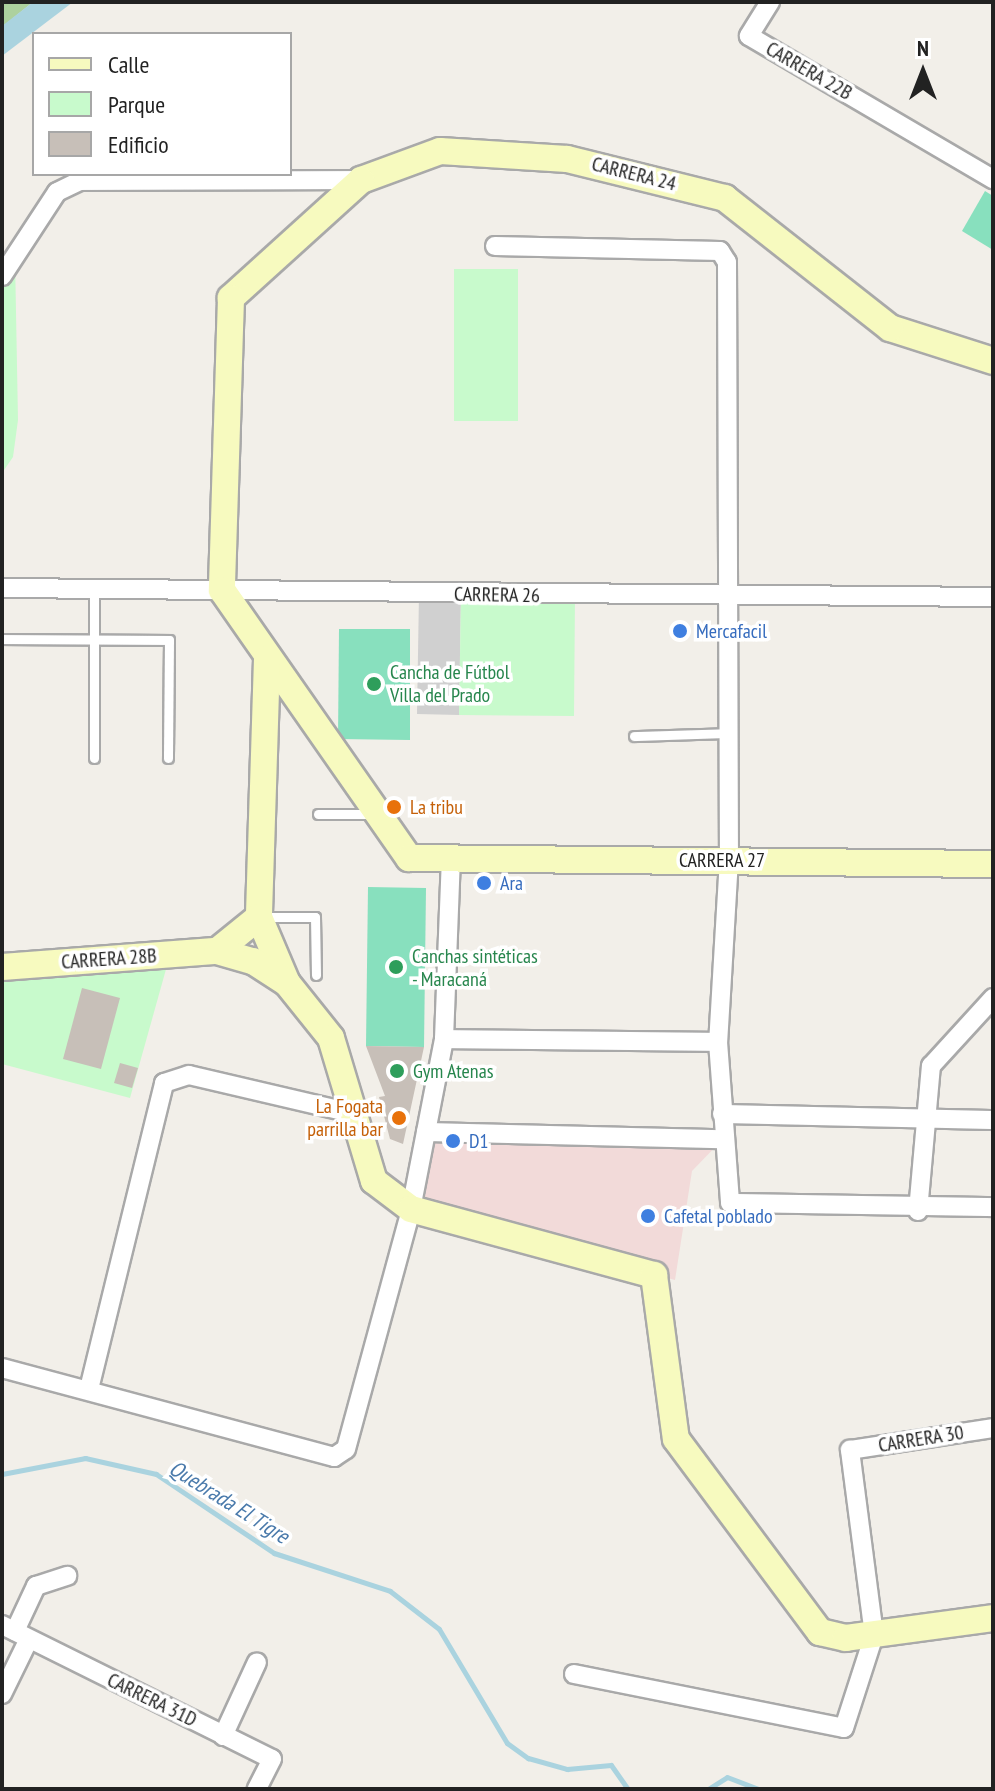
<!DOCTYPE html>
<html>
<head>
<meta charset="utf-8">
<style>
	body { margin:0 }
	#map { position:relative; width:995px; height:1791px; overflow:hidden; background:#f2efe9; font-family:"PT Sans Narrow",sans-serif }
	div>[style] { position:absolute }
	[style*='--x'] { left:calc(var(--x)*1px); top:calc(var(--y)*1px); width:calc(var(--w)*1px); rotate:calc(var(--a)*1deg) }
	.commercial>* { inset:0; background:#f2dad9 }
	.religious>* { inset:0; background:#d0d0d0 }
	.forest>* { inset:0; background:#add19e }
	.park>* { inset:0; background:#c8facc }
	.pitch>* { inset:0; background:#88e0be }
	.water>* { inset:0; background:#aad3df }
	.stream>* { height:5px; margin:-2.5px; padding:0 2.5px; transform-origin:2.5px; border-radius:2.5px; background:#aad3df }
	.building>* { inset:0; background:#c7bfb8 }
	.roads { filter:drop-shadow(2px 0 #a9a9a9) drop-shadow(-2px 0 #a9a9a9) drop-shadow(0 2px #a9a9a9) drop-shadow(0 -2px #a9a9a9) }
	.lane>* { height:9px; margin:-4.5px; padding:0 4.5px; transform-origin:4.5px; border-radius:4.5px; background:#fff }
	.street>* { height:18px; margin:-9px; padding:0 9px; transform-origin:9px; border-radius:9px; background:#fff }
	.secondary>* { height:26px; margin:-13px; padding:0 13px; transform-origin:13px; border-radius:13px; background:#f7fabf }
	.dots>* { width:22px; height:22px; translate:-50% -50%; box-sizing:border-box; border:4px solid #fff; border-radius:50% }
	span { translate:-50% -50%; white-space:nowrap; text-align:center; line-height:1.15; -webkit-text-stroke:7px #fff; paint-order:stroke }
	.street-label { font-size:20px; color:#222 }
	.shop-label { font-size:20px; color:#366cbe }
	.left { translate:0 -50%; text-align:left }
	.leisure-label { font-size:20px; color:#27864d }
	.food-label { font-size:20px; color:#c56008 }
	.right { translate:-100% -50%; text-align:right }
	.water-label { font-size:22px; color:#4a7aab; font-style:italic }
	.frame { position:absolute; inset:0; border:4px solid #222; pointer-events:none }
	.legend { position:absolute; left:32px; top:32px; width:260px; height:144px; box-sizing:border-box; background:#fff; border:2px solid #a7a7a7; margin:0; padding:10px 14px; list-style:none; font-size:24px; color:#222 }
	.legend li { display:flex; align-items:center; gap:16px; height:40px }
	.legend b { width:40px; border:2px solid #a7a7a7 }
	.north { position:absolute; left:883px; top:32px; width:80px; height:80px; -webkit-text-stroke:6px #fff; paint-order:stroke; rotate:0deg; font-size:22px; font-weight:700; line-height:32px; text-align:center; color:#222 }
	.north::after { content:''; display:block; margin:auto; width:28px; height:36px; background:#222; clip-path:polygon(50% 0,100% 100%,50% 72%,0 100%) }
</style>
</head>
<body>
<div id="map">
	<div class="commercial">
		<i style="clip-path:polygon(426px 1132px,723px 1139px,692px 1171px,675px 1280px,411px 1209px)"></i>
	</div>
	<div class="religious">
		<i style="clip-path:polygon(419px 594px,461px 594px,459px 715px,417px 714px)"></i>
	</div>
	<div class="forest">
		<i style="clip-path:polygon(2px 2px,33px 2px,2px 27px)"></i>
	</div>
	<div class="park">
		<i style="clip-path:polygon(15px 258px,18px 420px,13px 457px,2px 473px,2px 276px)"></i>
		<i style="clip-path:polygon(454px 269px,518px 269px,518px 421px,454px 421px)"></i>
		<i style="clip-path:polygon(461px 594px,575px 596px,574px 716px,459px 715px)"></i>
		<i style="clip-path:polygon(170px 955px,130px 1098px,2px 1064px,2px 967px)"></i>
	</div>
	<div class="pitch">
		<i style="clip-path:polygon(985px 191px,993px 196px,993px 250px,962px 231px)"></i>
		<i style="clip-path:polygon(339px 629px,410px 629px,410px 740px,338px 739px)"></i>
		<i style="clip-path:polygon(368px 887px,426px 888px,424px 1047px,366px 1046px)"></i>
	</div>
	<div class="water">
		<i style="clip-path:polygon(33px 2px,73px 2px,2px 56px,2px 26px)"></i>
	</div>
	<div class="stream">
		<i style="--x:2;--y:1474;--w:85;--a:-10.9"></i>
		<i style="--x:85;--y:1458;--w:73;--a:12.7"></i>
		<i style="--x:156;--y:1474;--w:142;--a:33.8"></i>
		<i style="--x:274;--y:1553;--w:122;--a:18.1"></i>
		<i style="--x:390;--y:1591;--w:62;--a:37.8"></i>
		<i style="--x:439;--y:1629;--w:133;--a:59.2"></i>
		<i style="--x:507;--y:1743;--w:26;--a:36"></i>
		<i style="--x:528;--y:1758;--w:41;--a:15.8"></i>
		<i style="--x:567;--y:1769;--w:44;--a:-5.2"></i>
		<i style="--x:611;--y:1765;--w:29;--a:55"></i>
		<i style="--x:708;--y:1789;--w:22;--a:-32"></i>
		<i style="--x:727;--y:1777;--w:33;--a:21"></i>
	</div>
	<div class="building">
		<i style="clip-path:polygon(82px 988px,120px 998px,101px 1069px,63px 1059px)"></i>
		<i style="clip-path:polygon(366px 1046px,424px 1047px,403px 1144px,390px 1139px,379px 1097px,385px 1096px)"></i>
		<i style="clip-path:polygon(120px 1063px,138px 1068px,132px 1088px,114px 1083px)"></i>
	</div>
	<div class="roads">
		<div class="lane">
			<i style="--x:94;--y:588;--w:170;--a:90"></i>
			<i style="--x:2;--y:639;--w:167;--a:0.3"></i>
			<i style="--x:169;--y:640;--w:118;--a:90.5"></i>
			<i style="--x:634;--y:736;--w:95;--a:-1.8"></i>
			<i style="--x:318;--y:814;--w:56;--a:0"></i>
			<i style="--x:261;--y:917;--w:54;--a:0"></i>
			<i style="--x:315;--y:917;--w:58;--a:89"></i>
		</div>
		<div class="street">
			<i style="--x:770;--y:2;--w:40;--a:122"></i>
			<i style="--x:749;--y:36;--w:283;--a:30.4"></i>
			<i style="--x:495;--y:246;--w:225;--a:1.3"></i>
			<i style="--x:720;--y:251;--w:13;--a:58"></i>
			<i style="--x:727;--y:262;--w:597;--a:89.81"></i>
			<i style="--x:729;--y:859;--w:183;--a:93.4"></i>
			<i style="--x:718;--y:1042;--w:161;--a:85.7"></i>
			<i style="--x:730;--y:1203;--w:263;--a:0.9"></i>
			<i style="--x:2;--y:276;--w:100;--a:-56.8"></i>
			<i style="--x:57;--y:192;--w:25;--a:-26"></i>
			<i style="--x:80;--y:181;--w:281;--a:-0.2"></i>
			<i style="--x:2;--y:588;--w:991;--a:0.52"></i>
			<i style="--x:444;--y:1039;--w:274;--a:0.6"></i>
			<i style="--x:722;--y:1114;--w:271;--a:1.3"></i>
			<i style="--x:426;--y:1132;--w:297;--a:1.4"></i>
			<i style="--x:918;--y:1211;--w:146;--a:-84.9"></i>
			<i style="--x:931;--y:1066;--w:92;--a:-47.6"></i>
			<i style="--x:2;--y:1368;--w:344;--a:15"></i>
			<i style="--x:334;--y:1457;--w:14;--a:-34"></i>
			<i style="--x:346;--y:1449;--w:249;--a:-74.8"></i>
			<i style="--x:411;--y:1209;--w:173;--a:-79"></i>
			<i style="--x:444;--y:1039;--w:180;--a:-87.8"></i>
			<i style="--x:89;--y:1389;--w:315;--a:-76.2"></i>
			<i style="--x:164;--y:1083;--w:26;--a:-18"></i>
			<i style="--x:189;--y:1075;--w:171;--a:13.2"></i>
			<i style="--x:2;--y:1625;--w:301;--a:26.4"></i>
			<i style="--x:272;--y:1759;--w:34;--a:117"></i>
			<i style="--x:15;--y:1631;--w:50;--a:-65"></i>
			<i style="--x:36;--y:1586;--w:33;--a:-18"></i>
			<i style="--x:574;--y:1674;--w:275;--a:11.3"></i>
			<i style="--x:844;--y:1728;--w:98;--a:-72.1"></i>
			<i style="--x:874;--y:1635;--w:187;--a:-97.4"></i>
			<i style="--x:850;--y:1450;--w:145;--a:-8.7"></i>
			<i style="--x:2;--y:1694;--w:61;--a:-63.9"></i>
			<i style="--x:223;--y:1736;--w:81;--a:-65.3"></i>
		</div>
		<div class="secondary">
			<i style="--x:993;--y:361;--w:108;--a:-162.2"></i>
			<i style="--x:890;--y:328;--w:210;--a:-141.8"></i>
			<i style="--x:725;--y:198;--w:163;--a:-166.1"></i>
			<i style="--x:567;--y:159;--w:127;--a:-176.4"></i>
			<i style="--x:440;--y:151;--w:84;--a:159.8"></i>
			<i style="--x:361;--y:180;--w:176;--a:137.8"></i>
			<i style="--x:231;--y:298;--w:292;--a:91.8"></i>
			<i style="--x:222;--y:590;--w:327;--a:55.1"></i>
			<i style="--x:409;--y:858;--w:584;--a:0.59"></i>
			<i style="--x:267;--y:659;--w:258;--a:91.8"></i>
			<i style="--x:259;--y:917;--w:72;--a:67"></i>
			<i style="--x:287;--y:983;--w:70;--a:51.3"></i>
			<i style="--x:331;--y:1038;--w:149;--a:73.3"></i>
			<i style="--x:374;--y:1181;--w:46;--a:37.1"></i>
			<i style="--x:411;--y:1209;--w:252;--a:15.2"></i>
			<i style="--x:654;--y:1275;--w:165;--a:82.4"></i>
			<i style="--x:676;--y:1439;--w:241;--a:53.3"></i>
			<i style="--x:820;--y:1632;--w:27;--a:13"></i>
			<i style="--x:846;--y:1638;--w:148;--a:-7.7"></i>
			<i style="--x:217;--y:951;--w:54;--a:-39"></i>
			<i style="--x:2;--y:967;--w:216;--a:-4.3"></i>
			<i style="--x:217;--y:951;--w:37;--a:16"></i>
			<i style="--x:253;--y:961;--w:40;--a:32.9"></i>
		</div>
	</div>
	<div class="dots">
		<i style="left:680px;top:631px;background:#3f7fe0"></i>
		<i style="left:374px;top:684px;background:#2e9e5b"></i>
		<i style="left:394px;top:807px;background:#e8710a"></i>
		<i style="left:484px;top:883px;background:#3f7fe0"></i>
		<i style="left:396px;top:967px;background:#2e9e5b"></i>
		<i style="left:397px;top:1071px;background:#2e9e5b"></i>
		<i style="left:399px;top:1118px;background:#e8710a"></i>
		<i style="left:453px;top:1141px;background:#3f7fe0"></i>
		<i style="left:648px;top:1216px;background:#3f7fe0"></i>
	</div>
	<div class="street-label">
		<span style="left:809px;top:71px;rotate:30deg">CARRERA 22B</span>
		<span style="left:634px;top:174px;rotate:14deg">CARRERA 24</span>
		<span style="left:497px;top:595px;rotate:1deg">CARRERA 26</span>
		<span style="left:722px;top:860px">CARRERA 27</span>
		<span style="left:109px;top:959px;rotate:-4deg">CARRERA 28B</span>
		<span style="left:921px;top:1439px;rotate:-9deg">CARRERA 30</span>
		<span style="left:152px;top:1700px;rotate:26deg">CARRERA 31D</span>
	</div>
	<div class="shop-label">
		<span class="left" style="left:696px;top:631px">Mercafacil</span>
		<span class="left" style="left:500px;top:883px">Ara</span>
		<span class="left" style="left:469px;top:1141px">D1</span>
		<span class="left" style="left:664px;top:1216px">Cafetal poblado</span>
	</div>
	<div class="leisure-label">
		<span class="left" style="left:390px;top:684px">Cancha de Fútbol<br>Villa del Prado</span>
		<span class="left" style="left:412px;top:968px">Canchas sintéticas<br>- Maracaná</span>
		<span class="left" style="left:413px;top:1071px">Gym Atenas</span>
	</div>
	<div class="food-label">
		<span class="left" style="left:410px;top:807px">La tribu</span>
		<span class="right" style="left:383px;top:1118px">La Fogata<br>parrilla bar</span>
	</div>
	<div class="water-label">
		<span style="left:229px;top:1502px;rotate:32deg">Quebrada El Tigre</span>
	</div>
	<div class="frame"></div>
	<ul class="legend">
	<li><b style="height:10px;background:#f7fabf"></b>Calle</li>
	<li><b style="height:22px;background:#c8facc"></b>Parque</li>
	<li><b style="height:22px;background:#c7bfb8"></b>Edificio</li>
	</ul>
	<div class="north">N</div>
</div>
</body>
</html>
